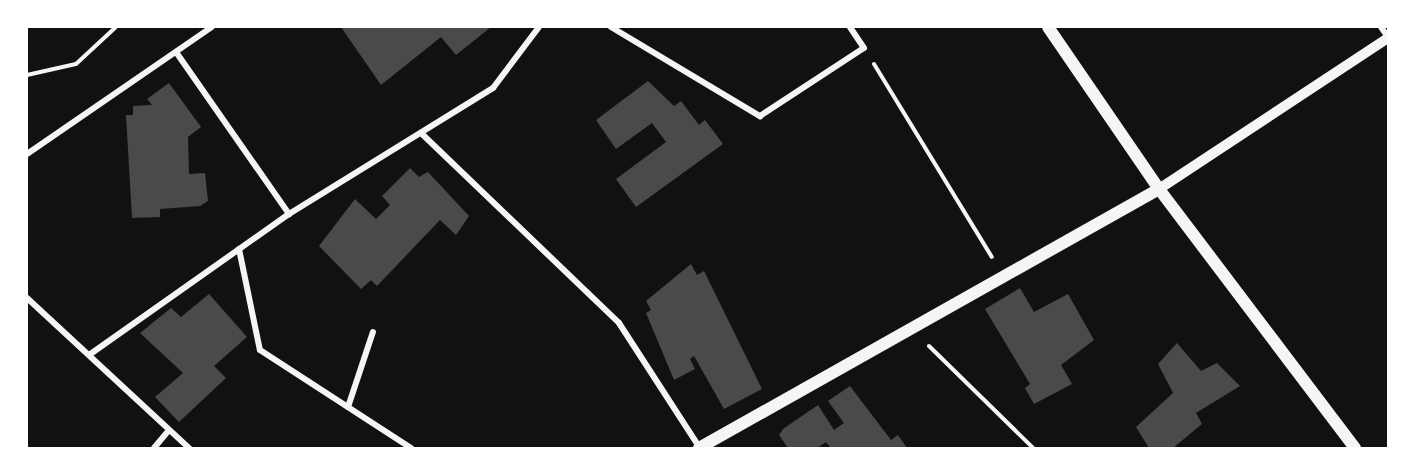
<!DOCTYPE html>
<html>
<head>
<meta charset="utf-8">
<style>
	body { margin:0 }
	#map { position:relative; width:1415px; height:475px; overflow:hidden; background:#111; font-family:"Times New Roman",serif }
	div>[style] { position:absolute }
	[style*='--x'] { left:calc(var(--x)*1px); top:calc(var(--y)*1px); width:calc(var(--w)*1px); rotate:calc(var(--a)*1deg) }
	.building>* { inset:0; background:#4a4a4a }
	.path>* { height:4px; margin:-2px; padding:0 2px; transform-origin:2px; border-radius:2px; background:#f5f5f5 }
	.minor>* { height:6px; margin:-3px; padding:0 3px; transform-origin:3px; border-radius:3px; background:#f5f5f5 }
	.tertiary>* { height:10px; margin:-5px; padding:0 5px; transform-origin:5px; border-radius:5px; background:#f5f5f5 }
	.secondary>* { height:12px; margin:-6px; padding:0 6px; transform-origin:6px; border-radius:6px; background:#f5f5f5 }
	span { translate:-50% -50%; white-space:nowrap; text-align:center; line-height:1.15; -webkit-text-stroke:5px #fff; paint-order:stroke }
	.frame { position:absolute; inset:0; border:28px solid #fff; pointer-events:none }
</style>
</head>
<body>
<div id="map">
	<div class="building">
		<i style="clip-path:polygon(341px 27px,491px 27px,456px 55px,441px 37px,381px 85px)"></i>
		<i style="clip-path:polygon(648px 81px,674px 106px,681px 101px,699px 125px,705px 120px,723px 144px,636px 207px,616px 179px,666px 142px,652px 123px,616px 149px,596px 120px)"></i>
		<i style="clip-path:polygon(169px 83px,201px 127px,188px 137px,189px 174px,205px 173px,208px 201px,200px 206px,160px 209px,160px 217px,132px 218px,126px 115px,133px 115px,133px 106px,152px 105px,147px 99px)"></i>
		<i style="clip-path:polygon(410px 168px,419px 177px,428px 172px,469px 216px,456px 235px,440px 220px,377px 286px,371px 280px,361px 289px,319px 246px,355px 199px,376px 219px,390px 205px,382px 196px)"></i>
		<i style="clip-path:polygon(691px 264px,697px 275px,704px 271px,762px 389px,724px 409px,694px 356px,690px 359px,695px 369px,674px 380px,646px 313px,651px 310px,646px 301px)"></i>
		<i style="clip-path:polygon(1020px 288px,1034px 312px,1068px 294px,1094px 340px,1061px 365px,1072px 384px,1034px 404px,1025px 388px,1030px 384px,985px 309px)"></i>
		<i style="clip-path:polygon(209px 294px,247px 337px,214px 366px,226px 378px,179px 422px,155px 397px,183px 373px,140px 333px,171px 308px,181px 317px)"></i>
		<i style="clip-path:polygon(1177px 343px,1201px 371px,1217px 363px,1240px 386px,1196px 413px,1202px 424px,1173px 448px,1149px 448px,1136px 427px,1173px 393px,1158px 364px)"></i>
		<i style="clip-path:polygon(850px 386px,891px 440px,898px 435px,907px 448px,831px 448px,826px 442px,817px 448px,788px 448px,779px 435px,783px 429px,818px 405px,834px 430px,844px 423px,828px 401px)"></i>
	</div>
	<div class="path">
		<i style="--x:874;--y:64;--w:226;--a:58.6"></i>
		<i style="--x:27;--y:75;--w:50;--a:-12.7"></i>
		<i style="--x:76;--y:64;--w:54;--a:-42.8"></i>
		<i style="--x:929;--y:346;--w:146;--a:44.4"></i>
	</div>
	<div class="minor">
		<i style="--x:611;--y:27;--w:174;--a:30.9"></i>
		<i style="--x:760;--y:116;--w:124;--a:-33.2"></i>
		<i style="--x:864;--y:48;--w:25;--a:-124"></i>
		<i style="--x:1381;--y:27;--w:12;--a:55"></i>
		<i style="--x:176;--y:52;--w:198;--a:55.1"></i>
		<i style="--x:421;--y:133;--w:274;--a:43.8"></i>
		<i style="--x:619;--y:323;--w:149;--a:57.1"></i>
		<i style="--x:27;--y:154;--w:224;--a:-34.5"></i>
		<i style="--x:239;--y:249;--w:103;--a:78.3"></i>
		<i style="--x:260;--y:350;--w:180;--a:33"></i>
		<i style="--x:27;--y:298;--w:221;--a:42.8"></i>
		<i style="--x:89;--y:355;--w:245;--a:-35.2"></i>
		<i style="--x:289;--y:214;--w:240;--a:-31.7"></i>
		<i style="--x:493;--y:88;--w:76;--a:-53"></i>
		<i style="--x:348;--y:407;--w:79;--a:-71.6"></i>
		<i style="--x:154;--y:448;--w:23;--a:-50"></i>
	</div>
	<div class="tertiary">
		<i style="--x:1159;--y:189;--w:274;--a:-33.4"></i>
	</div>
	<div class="secondary">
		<i style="--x:1048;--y:27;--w:196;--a:55.6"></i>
		<i style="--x:699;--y:448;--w:528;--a:-29.38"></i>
		<i style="--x:1159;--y:189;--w:325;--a:52.9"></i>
	</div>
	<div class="frame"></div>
</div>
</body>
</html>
